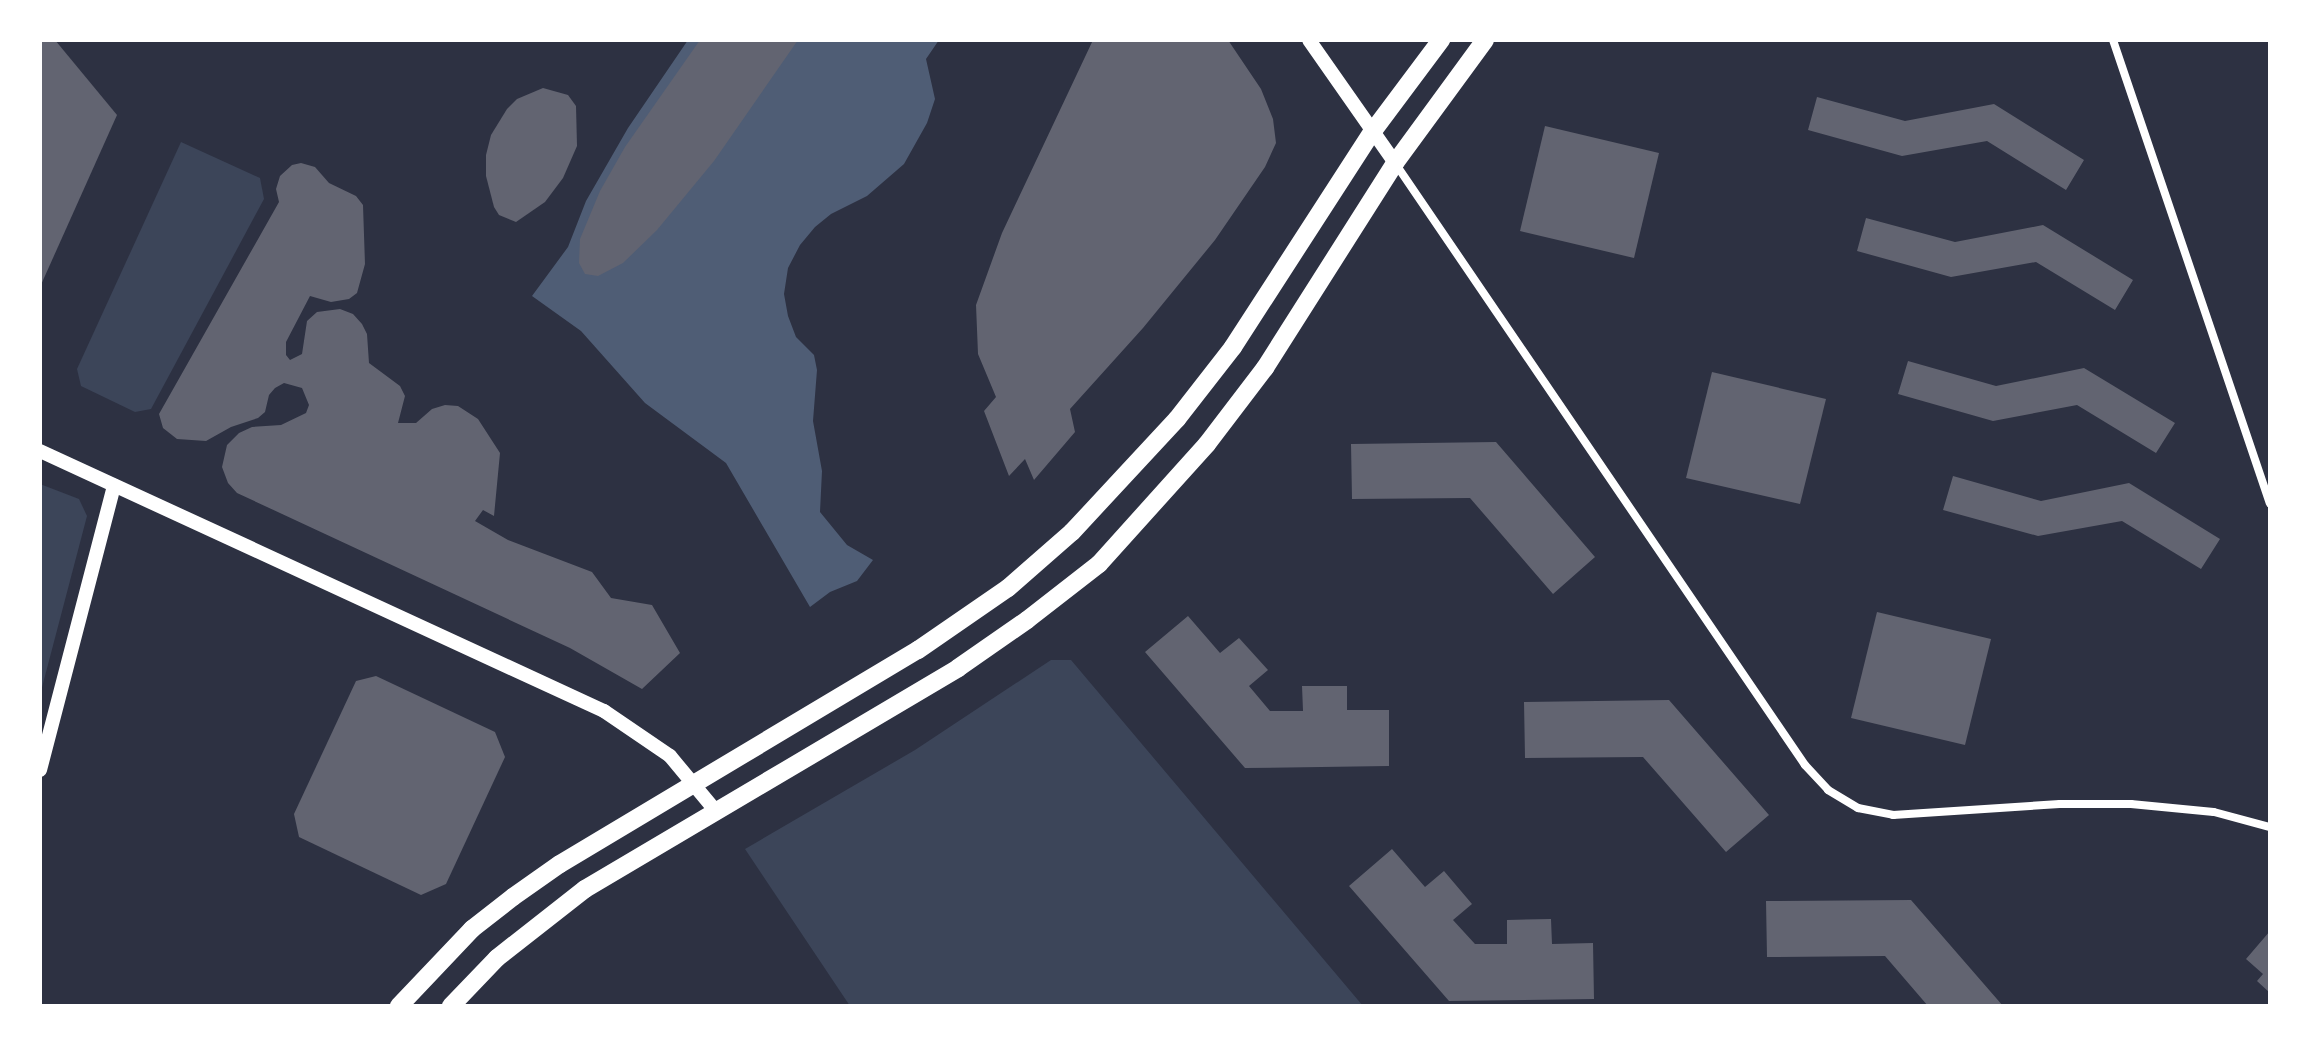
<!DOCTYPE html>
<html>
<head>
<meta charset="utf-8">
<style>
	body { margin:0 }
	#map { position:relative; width:2310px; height:1046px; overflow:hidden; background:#2d3142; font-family:"Varela Round",sans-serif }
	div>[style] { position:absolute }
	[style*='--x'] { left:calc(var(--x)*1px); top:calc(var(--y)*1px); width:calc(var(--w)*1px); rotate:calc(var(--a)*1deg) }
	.green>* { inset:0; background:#3c4559 }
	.water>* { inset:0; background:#4f5d75 }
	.building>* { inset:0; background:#626471 }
	.minor>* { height:8px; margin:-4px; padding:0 4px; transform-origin:4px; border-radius:4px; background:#fff }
	.tertiary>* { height:14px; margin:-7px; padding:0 7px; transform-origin:7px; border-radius:7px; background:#fff }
	.primary>* { height:18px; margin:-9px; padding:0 9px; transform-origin:9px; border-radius:9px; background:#fff }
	span { translate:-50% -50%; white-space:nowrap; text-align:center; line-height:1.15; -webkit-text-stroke:6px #fff; paint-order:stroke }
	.frame { position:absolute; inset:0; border:42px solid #fff; pointer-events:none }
</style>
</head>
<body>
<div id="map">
	<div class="green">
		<i style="clip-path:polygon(181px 142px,260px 178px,264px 199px,151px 409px,135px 412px,81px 386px,77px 369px)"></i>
		<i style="clip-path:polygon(40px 484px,79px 499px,87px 516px,40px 695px)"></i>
		<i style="clip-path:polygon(1051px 660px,1071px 660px,1363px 1006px,850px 1006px,745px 849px,915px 750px)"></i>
	</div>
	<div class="water">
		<i style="clip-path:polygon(688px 40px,939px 40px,926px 59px,935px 99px,927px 123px,904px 164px,867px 196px,831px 214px,815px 227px,800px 245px,788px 268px,784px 294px,788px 316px,796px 337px,814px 355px,817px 370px,813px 421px,822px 471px,820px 512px,847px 545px,873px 560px,857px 581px,830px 592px,810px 607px,726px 463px,645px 403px,581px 331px,532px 296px,568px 247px,586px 201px,628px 128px)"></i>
	</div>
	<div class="building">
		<i style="clip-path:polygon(40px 40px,55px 40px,117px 115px,40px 287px)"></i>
		<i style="clip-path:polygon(700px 40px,798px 40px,714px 161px,657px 230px,623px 263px,598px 276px,585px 274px,579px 263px,580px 239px,600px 191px,625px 147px)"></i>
		<i style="clip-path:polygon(1093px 40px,1228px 40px,1261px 89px,1273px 119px,1276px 143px,1265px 167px,1215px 240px,1143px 328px,1070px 409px,1075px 432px,1034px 480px,1025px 459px,1009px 476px,984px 411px,996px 397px,978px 354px,976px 305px,1002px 233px)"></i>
		<i style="clip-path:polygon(543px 88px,568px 95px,576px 106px,577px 146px,563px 178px,545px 202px,516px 222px,499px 215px,494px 207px,486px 176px,486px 155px,491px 135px,507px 109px,517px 99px)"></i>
		<i style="clip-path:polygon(1817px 97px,1905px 121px,1994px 104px,2084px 160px,2066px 190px,1987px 141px,1902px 156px,1808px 130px)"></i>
		<i style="clip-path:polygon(1545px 126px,1659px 153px,1634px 258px,1520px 231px)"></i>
		<i style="clip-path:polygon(301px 163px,315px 167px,329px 183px,356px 196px,363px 205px,365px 264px,357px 293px,349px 299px,331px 302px,310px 296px,286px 342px,286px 355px,290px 360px,302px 354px,307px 321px,317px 312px,340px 309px,353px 314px,362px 324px,367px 334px,369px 363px,400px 386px,405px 396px,398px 423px,416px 423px,432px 409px,445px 405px,458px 406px,478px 419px,500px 453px,494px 516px,483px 510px,475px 521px,508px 540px,592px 572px,611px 598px,652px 605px,680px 653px,642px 689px,570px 648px,237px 493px,228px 483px,222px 467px,227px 445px,239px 433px,252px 427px,281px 425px,306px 413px,309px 405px,302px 388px,284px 383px,275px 388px,269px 395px,265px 412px,258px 418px,231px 427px,206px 441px,177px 439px,163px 428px,159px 414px,279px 202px,276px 189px,280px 176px,292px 165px)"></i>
		<i style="clip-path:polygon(1866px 218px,1955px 242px,2043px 225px,2133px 280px,2115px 310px,2036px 262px,1951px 277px,1857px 251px)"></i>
		<i style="clip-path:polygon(1908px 361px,1996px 386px,2084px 368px,2175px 423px,2156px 453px,2077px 405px,1993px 421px,1898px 394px)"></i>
		<i style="clip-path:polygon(1712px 372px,1826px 399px,1800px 504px,1686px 478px)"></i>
		<i style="clip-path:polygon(1496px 442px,1595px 557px,1553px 594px,1470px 498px,1352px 499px,1351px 444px)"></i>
		<i style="clip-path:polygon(1953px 476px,2041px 501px,2129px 483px,2220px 539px,2201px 569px,2122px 521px,2038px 536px,1943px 510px)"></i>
		<i style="clip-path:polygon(1877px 612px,1991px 639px,1965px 745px,1851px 718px)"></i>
		<i style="clip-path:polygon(1188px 616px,1220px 653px,1239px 638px,1268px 670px,1249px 686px,1270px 711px,1303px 711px,1302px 686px,1347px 686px,1347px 710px,1389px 710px,1389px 766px,1245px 768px,1145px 652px)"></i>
		<i style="clip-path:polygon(376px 676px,495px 732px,505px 757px,446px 884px,421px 895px,299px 837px,294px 814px,356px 681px)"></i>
		<i style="clip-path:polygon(1669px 700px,1769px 815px,1726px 852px,1643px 757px,1525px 758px,1524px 702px)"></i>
		<i style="clip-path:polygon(1392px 849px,1425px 887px,1444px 871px,1472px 904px,1453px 920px,1475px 944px,1507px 944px,1507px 920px,1551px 919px,1552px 944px,1593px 943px,1594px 999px,1449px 1001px,1349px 886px)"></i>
		<i style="clip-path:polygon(1911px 900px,2003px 1006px,1928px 1006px,1885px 956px,1767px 957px,1766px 901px)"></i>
		<i style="clip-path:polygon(2270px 931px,2270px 993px,2257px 981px,2263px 974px,2246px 959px)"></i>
	</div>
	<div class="minor">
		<i style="--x:2113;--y:40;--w:489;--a:71.3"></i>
		<i style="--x:1395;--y:163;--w:728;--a:55.74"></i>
		<i style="--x:1805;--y:765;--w:34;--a:47"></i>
		<i style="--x:1828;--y:790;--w:35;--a:31"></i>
		<i style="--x:1858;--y:808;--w:36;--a:11"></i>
		<i style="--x:1893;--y:815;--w:167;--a:-3.8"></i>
		<i style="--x:2060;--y:804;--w:71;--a:0"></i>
		<i style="--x:2131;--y:804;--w:83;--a:5.5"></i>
		<i style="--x:2214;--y:812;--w:58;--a:15"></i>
	</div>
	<div class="tertiary">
		<i style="--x:1309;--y:40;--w:150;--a:55"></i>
		<i style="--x:40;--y:451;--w:621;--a:24.75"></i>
		<i style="--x:604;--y:711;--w:80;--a:34.3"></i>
		<i style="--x:670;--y:756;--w:69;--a:50.3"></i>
		<i style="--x:40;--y:770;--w:294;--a:-75.4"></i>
	</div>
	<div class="primary">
		<i style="--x:399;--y:1006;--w:106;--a:-46.5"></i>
		<i style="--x:472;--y:929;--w:52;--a:-38"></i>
		<i style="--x:513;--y:897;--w:57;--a:-35.1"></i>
		<i style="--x:560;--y:864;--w:417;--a:-30.9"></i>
		<i style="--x:918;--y:650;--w:109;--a:-34.6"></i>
		<i style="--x:1008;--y:588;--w:85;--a:-41.2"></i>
		<i style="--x:1072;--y:532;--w:154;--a:-47.1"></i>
		<i style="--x:1177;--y:419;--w:91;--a:-52.1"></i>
		<i style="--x:1233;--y:347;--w:257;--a:-57.1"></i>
		<i style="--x:1373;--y:131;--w:114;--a:-53.2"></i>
		<i style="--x:451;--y:1006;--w:66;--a:-46.2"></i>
		<i style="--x:497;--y:958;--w:112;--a:-38.1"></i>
		<i style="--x:585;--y:889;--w:434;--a:-30.6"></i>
		<i style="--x:958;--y:668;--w:84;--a:-34.8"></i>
		<i style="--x:1027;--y:620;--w:91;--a:-37.9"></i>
		<i style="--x:1099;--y:564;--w:161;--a:-48"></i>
		<i style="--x:1207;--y:444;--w:96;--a:-52.7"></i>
		<i style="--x:1265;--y:368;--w:243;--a:-57.6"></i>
		<i style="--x:1395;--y:163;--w:152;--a:-53.8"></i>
	</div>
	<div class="frame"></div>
</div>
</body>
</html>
